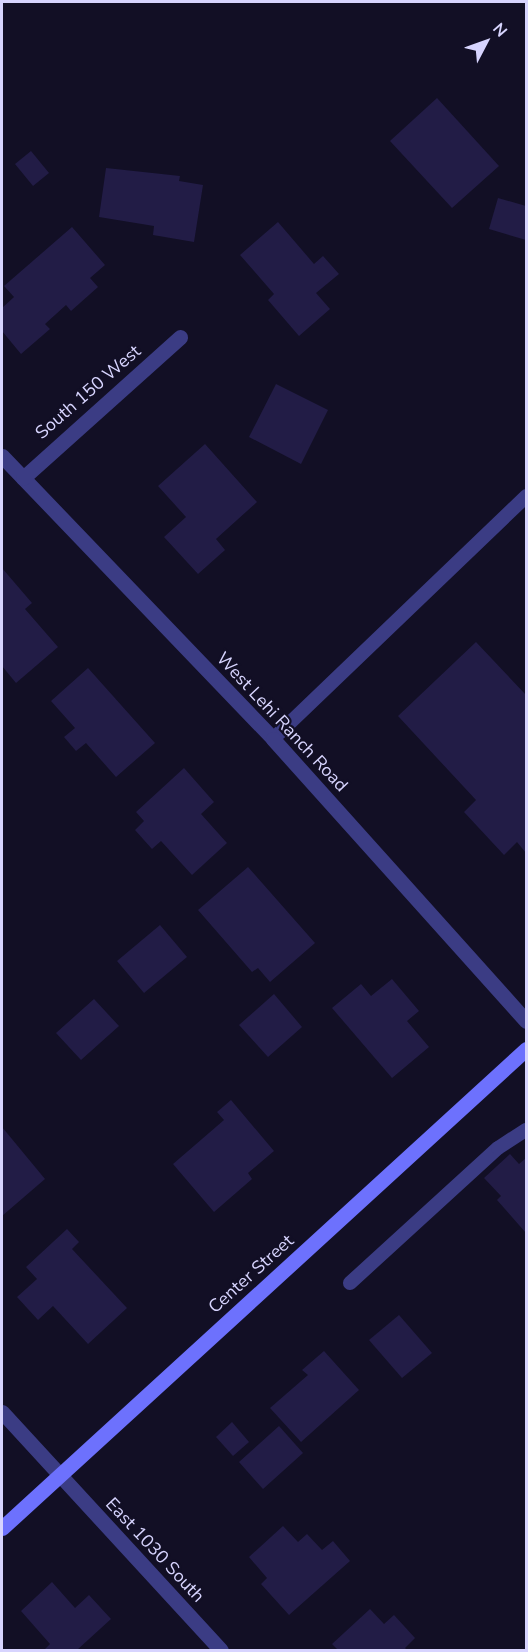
<!DOCTYPE html>
<html>
<head>
<meta charset="utf-8">
<style>
	body { margin:0 }
	#map { position:relative; width:528px; height:1652px; overflow:hidden; background:#120f25; font-family:"Nunito Sans",sans-serif }
	div>[style] { position:absolute }
	[style*='--x'] { left:calc(var(--x)*1px); top:calc(var(--y)*1px); width:calc(var(--w)*1px); rotate:calc(var(--a)*1deg) }
	.building>* { inset:0; background:#221c46 }
	.lane>* { height:14px; margin:-7px; padding:0 7px; transform-origin:7px; border-radius:7px; background:#3b3c84 }
	.street>* { height:15px; margin:-7.5px; padding:0 7.5px; transform-origin:7.5px; border-radius:7.5px; background:#3b3c84 }
	.secondary>* { height:15px; margin:-7.5px; padding:0 7.5px; transform-origin:7.5px; border-radius:7.5px; background:#6d71fd }
	span { translate:-50% -50%; white-space:nowrap; text-align:center; line-height:1.15; -webkit-text-stroke:4.5px #120f25; paint-order:stroke }
	.street-label { font-size:18px; color:#d7d4fe }
	.frame { position:absolute; inset:0; border:3px solid #d7d4fe; pointer-events:none }
	.north { position:absolute; left:456px; top:12px; width:60px; height:60px; -webkit-text-stroke:4px #120f25; paint-order:stroke; rotate:49deg; font-size:16px; font-weight:700; line-height:24px; text-align:center; color:#d7d4fe }
	.north::after { content:''; display:block; margin:auto; width:21px; height:27px; background:#d7d4fe; clip-path:polygon(50% 0,100% 100%,50% 72%,0 100%) }
</style>
</head>
<body>
<div id="map">
	<div class="building">
		<i style="clip-path:polygon(437px 98px,499px 166px,452px 208px,390px 141px)"></i>
		<i style="clip-path:polygon(31px 151px,49px 173px,33px 186px,15px 164px)"></i>
		<i style="clip-path:polygon(106px 168px,180px 176px,179px 181px,203px 185px,194px 242px,153px 235px,154px 226px,99px 217px)"></i>
		<i style="clip-path:polygon(498px 198px,526px 206px,526px 240px,489px 229px)"></i>
		<i style="clip-path:polygon(278px 222px,314px 264px,323px 256px,339px 274px,316px 293px,330px 309px,299px 336px,268px 300px,274px 294px,240px 255px)"></i>
		<i style="clip-path:polygon(72px 227px,105px 265px,90px 278px,98px 287px,71px 311px,66px 305px,45px 324px,50px 329px,21px 354px,2px 331px,2px 308px,14px 297px,4px 286px)"></i>
		<i style="clip-path:polygon(276px 384px,328px 410px,301px 464px,249px 437px)"></i>
		<i style="clip-path:polygon(205px 444px,257px 502px,216px 539px,225px 550px,198px 574px,164px 537px,186px 517px,158px 486px)"></i>
		<i style="clip-path:polygon(2px 568px,32px 603px,25px 609px,58px 647px,16px 683px,2px 666px)"></i>
		<i style="clip-path:polygon(476px 642px,526px 695px,526px 853px,517px 842px,504px 855px,464px 812px,476px 800px,398px 716px)"></i>
		<i style="clip-path:polygon(88px 668px,155px 743px,116px 777px,86px 743px,76px 751px,64px 737px,75px 728px,51px 701px)"></i>
		<i style="clip-path:polygon(184px 768px,214px 802px,201px 814px,227px 843px,192px 875px,161px 841px,152px 849px,135px 830px,144px 821px,136px 812px)"></i>
		<i style="clip-path:polygon(248px 867px,315px 943px,270px 982px,258px 968px,252px 972px,198px 910px)"></i>
		<i style="clip-path:polygon(160px 925px,187px 957px,144px 993px,117px 961px)"></i>
		<i style="clip-path:polygon(392px 979px,419px 1011px,407px 1021px,429px 1047px,392px 1078px,332px 1008px,361px 984px,371px 996px)"></i>
		<i style="clip-path:polygon(274px 994px,302px 1027px,268px 1057px,239px 1025px)"></i>
		<i style="clip-path:polygon(94px 999px,119px 1026px,81px 1060px,56px 1033px)"></i>
		<i style="clip-path:polygon(231px 1100px,274px 1151px,248px 1173px,252px 1179px,214px 1212px,173px 1164px,224px 1120px,217px 1112px)"></i>
		<i style="clip-path:polygon(2px 1127px,45px 1179px,2px 1216px)"></i>
		<i style="clip-path:polygon(510px 1154px,519px 1164px,526px 1158px,526px 1233px,497px 1200px,501px 1196px,484px 1178px)"></i>
		<i style="clip-path:polygon(67px 1229px,79px 1242px,72px 1249px,127px 1308px,88px 1344px,53px 1306px,38px 1320px,17px 1297px,37px 1279px,26px 1267px)"></i>
		<i style="clip-path:polygon(399px 1315px,432px 1353px,402px 1378px,369px 1340px)"></i>
		<i style="clip-path:polygon(324px 1351px,359px 1390px,301px 1442px,270px 1408px,308px 1375px,302px 1370px)"></i>
		<i style="clip-path:polygon(232px 1422px,249px 1442px,233px 1456px,216px 1437px)"></i>
		<i style="clip-path:polygon(279px 1426px,303px 1453px,263px 1489px,239px 1462px)"></i>
		<i style="clip-path:polygon(283px 1526px,298px 1542px,307px 1534px,322px 1550px,333px 1541px,350px 1561px,289px 1615px,261px 1584px,267px 1578px,249px 1557px)"></i>
		<i style="clip-path:polygon(52px 1582px,75px 1608px,89px 1595px,111px 1619px,77px 1650px,44px 1650px,50px 1644px,21px 1611px)"></i>
		<i style="clip-path:polygon(370px 1609px,384px 1624px,394px 1615px,415px 1638px,405px 1648px,407px 1650px,338px 1650px,332px 1644px)"></i>
	</div>
	<div class="lane">
		<i style="--x:273;--y:739;--w:351;--a:-43.8"></i>
		<i style="--x:350;--y:1283;--w:200;--a:-42.4"></i>
		<i style="--x:498;--y:1148;--w:33;--a:-33"></i>
	</div>
	<div class="street">
		<i style="--x:2;--y:456;--w:392;--a:46.2"></i>
		<i style="--x:273;--y:739;--w:379;--a:48.1"></i>
		<i style="--x:23;--y:478;--w:211;--a:-41.9"></i>
		<i style="--x:2;--y:1412;--w:323;--a:47.4"></i>
	</div>
	<div class="secondary">
		<i style="--x:2;--y:1528;--w:710;--a:-42.43"></i>
	</div>
	<div class="street-label">
		<span style="left:88px;top:392px;rotate:-41deg">South 150 West</span>
		<span style="left:282px;top:722px;rotate:47deg">West Lehi Ranch Road</span>
		<span style="left:251px;top:1274px;rotate:-42deg">Center Street</span>
		<span style="left:155px;top:1550px;rotate:47deg">East 1030 South</span>
	</div>
	<div class="frame"></div>
	<div class="north">N</div>
</div>
</body>
</html>
